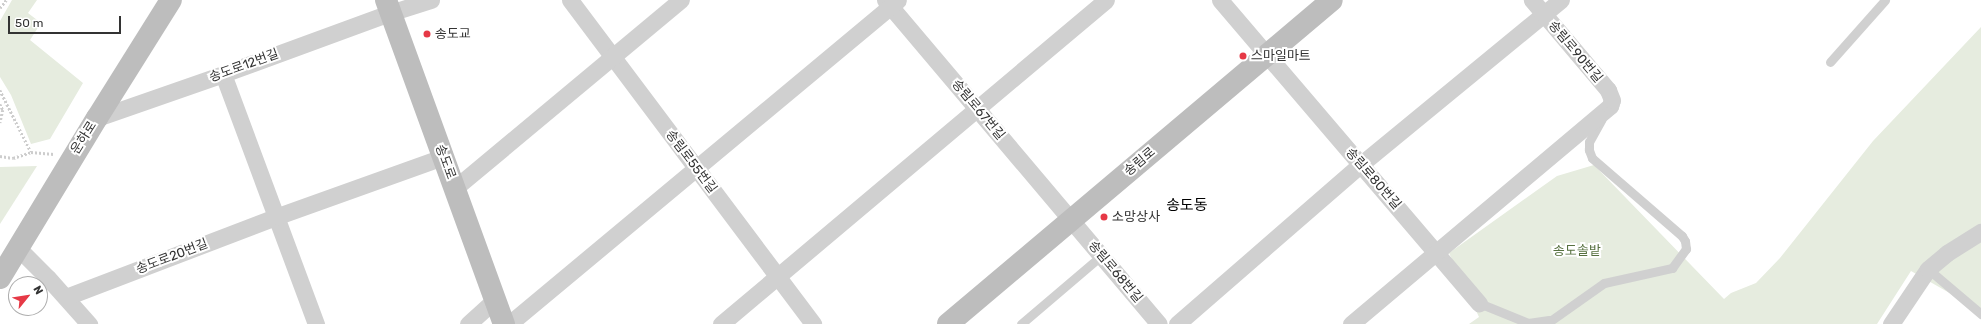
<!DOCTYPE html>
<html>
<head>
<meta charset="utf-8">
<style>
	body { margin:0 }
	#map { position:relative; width:1981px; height:324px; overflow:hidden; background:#fff; font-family:Rubik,"Noto Sans KR",sans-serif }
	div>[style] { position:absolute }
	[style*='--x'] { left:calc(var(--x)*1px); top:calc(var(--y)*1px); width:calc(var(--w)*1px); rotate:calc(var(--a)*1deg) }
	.green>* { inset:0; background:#e6ecdf }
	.path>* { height:2.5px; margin-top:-1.25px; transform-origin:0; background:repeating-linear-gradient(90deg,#cdcdcd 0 2px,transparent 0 4px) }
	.lane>* { height:9px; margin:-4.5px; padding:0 4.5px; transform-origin:4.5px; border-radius:4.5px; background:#d0d0d0 }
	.street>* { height:17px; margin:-8.5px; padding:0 8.5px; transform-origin:8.5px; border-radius:8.5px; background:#d0d0d0 }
	.secondary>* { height:22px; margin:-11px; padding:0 11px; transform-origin:11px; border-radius:11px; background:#bdbdbd }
	.dots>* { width:11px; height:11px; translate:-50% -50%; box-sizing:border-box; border:2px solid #fff; border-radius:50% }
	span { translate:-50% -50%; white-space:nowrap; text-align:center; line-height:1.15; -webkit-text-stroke:4px #fff; paint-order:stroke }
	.poi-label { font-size:13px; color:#333 }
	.left { translate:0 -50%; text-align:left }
	.street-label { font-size:13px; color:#333 }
	.park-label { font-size:13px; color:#56703f }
	.quarter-label { font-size:15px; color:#000 }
	.north { position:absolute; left:8px; top:276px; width:40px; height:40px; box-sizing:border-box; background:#fff; border:1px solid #adadad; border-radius:50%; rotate:60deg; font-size:11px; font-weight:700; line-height:16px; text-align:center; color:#333 }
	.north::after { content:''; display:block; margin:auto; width:14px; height:18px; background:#e63946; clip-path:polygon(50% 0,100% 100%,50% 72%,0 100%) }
	.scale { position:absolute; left:8px; top:16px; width:113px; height:18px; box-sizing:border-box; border:2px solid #333; border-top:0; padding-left:5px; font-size:12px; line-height:14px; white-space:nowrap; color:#333; -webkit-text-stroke:3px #fff; paint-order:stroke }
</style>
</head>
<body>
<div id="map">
	<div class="green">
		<i style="clip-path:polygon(12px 0,37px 0,28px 13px,41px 23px,30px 40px,83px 83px,50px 139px,31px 144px,11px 95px,0 77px,0 21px)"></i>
		<i style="clip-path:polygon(1981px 27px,1981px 311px,1911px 271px,1877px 324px,1469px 324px,1479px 317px,1449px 253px,1557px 176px,1594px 165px,1724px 299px,1731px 293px,1756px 283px,1780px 258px,1873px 141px)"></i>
		<i style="clip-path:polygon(37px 166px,0 224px,0 167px)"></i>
	</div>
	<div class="path">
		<i style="--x:0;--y:8;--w:10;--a:-53"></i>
		<i style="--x:0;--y:90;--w:69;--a:63.4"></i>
		<i style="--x:0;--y:104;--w:7;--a:63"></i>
		<i style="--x:3;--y:110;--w:13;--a:103"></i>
		<i style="--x:0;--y:156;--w:13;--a:9"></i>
		<i style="--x:13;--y:158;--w:19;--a:-18"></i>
		<i style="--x:31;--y:152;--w:23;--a:5"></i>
	</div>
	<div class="lane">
		<i style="--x:1830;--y:62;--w:83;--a:-48.4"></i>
		<i style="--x:1928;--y:269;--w:70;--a:40.3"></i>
		<i style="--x:1479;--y:303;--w:53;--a:22.2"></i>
		<i style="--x:1528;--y:323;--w:21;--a:-8"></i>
		<i style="--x:1021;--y:324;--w:105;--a:-40.4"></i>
		<i style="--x:1546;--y:324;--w:71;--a:-35.3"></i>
		<i style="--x:1604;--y:283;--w:70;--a:-12.4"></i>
		<i style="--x:1672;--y:268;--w:24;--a:-54"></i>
		<i style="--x:1686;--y:249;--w:8;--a:-97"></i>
		<i style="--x:1685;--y:241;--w:6;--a:-121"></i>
		<i style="--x:1682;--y:236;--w:119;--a:-139.1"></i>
		<i style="--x:1592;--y:158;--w:9;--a:-111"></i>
		<i style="--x:1589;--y:150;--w:8;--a:-90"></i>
		<i style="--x:1589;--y:142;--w:26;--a:-61"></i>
	</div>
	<div class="street">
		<i style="--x:570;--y:0;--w:405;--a:53.1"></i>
		<i style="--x:885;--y:0;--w:424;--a:49.8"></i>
		<i style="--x:1220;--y:0;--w:399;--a:49.5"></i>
		<i style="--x:223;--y:74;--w:267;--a:69.6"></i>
		<i style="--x:97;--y:118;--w:133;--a:-19.2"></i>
		<i style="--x:223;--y:74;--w:178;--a:-20.1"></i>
		<i style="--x:390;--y:13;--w:43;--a:-17.6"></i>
		<i style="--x:455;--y:188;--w:294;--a:-39.8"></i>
		<i style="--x:18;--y:248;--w:42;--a:45"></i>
		<i style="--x:48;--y:278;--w:62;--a:48.3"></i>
		<i style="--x:66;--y:297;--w:227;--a:-20.9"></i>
		<i style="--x:278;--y:216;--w:175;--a:-19.7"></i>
		<i style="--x:468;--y:324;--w:36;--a:-42"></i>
		<i style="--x:509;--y:324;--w:506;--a:-39.79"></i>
		<i style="--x:721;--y:324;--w:503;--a:-40.08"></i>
		<i style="--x:1177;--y:324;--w:242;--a:-41"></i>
		<i style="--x:1360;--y:165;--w:260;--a:-39.4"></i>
		<i style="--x:1351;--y:324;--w:339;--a:-40.1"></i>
		<i style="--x:1610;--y:106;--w:6;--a:-72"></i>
		<i style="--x:1612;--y:100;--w:11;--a:-112"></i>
		<i style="--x:1608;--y:90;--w:118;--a:-130.2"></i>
		<i style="--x:1891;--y:324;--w:66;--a:-56.1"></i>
		<i style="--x:1928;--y:269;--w:25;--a:-40"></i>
		<i style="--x:1947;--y:253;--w:40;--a:-32"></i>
	</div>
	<div class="secondary">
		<i style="--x:386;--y:0;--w:345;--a:70"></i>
		<i style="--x:0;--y:278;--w:187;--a:-58.8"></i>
		<i style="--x:97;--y:118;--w:139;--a:-57.9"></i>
		<i style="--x:948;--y:324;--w:502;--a:-40.16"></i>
	</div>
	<div class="dots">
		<i style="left:427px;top:34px;background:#e63946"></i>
		<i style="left:1243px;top:56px;background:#e63946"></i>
		<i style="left:1104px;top:217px;background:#e63946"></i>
	</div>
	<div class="poi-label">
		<span class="left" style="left:435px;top:34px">송도교</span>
		<span class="left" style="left:1251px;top:56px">스마일마트</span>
		<span class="left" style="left:1112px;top:217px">소망상사</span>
	</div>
	<div class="street-label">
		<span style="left:1575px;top:52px;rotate:50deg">송림로90번길</span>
		<span style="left:244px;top:66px;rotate:-20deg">송도로12번길</span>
		<span style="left:978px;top:110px;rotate:50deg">송림로67번길</span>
		<span style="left:84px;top:138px;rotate:-58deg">운하로</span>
		<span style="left:445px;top:162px;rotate:70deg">송도로</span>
		<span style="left:691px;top:162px;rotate:53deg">송림로55번길</span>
		<span style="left:1140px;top:162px;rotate:-40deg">송림로</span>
		<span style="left:1373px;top:179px;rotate:49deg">송림로80번길</span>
		<span style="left:172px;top:257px;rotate:-21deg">송도로20번길</span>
		<span style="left:1115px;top:272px;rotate:50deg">송림로68번길</span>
	</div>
	<div class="park-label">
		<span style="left:1577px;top:251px">송도솔밭</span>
	</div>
	<div class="quarter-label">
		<span style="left:1187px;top:206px">송도동</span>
	</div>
	<div class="north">N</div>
	<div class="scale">50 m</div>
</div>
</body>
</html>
